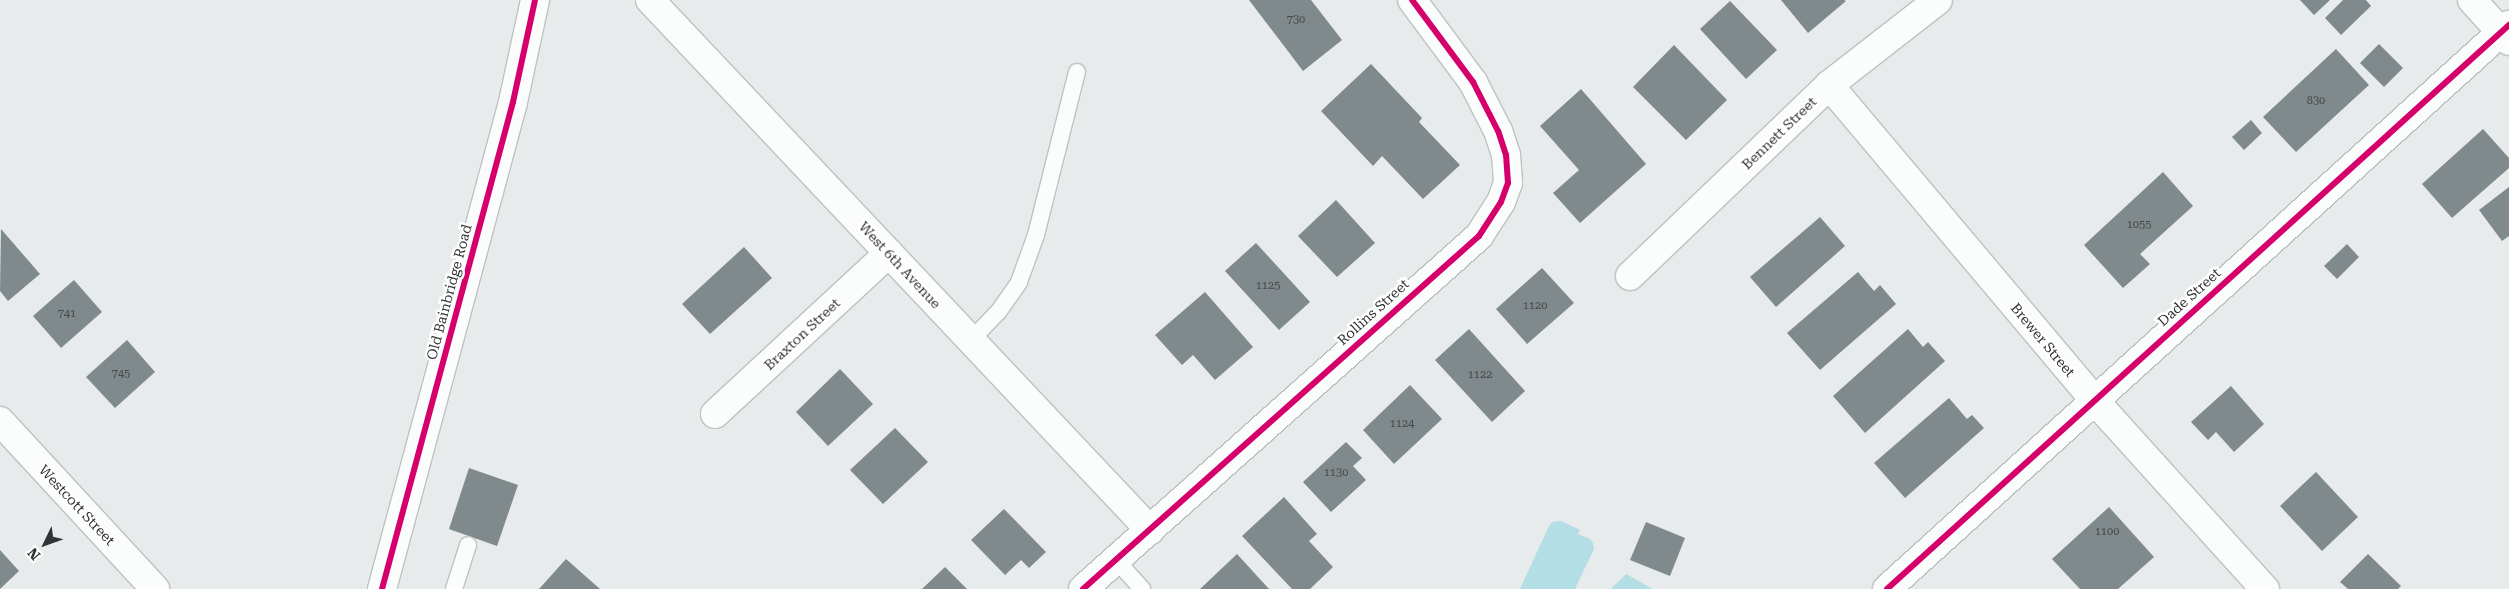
<!DOCTYPE html>
<html>
<head>
<meta charset="utf-8">
<style>
	body { margin:0 }
	#map { position:relative; width:2509px; height:589px; overflow:hidden; background:#e7ebec; font-family:"Roboto Serif",serif }
	div>[style] { position:absolute }
	[style*='--x'] { left:calc(var(--x)*1px); top:calc(var(--y)*1px); width:calc(var(--w)*1px); rotate:calc(var(--a)*1deg) }
	.green>* { inset:0; background:#b4dee5 }
	.building>* { inset:0; background:#80898b }
	.roads { filter:drop-shadow(1px 0 #bfc2c2) drop-shadow(-1px 0 #bfc2c2) drop-shadow(0 1px #bfc2c2) drop-shadow(0 -1px #bfc2c2) }
	.lane>* { height:16px; margin:-8px; padding:0 8px; transform-origin:8px; border-radius:8px; background:#fbfcfc }
	.street>* { height:28px; margin:-14px; padding:0 14px; transform-origin:14px; border-radius:14px; background:#fbfcfc }
	.secondary>* { height:28px; margin:-14px; padding:0 14px; transform-origin:14px; border-radius:14px; background:#fbfcfc }
	.cycleway>* { height:6px; margin:-3px; padding:0 3px; transform-origin:3px; border-radius:3px; background:#d6006c }
	span { translate:-50% -50%; white-space:nowrap; text-align:center; line-height:1.15; -webkit-text-stroke:5px #fff; paint-order:stroke }
	.number-label { font-size:11px; color:#45484a }
	.number-label span { -webkit-text-stroke-width:0 }
	.street-label { font-size:14px; color:#313334 }
	.north { position:absolute; left:20px; top:519px; width:50px; height:50px; -webkit-text-stroke:4px #fff; paint-order:stroke; rotate:228deg; font-size:14px; font-weight:700; line-height:20px; text-align:center; color:#313334 }
	.north::after { content:''; display:block; margin:auto; width:18px; height:22px; background:#313334; clip-path:polygon(50% 0,100% 100%,50% 72%,0 100%) }
</style>
</head>
<body>
<div id="map">
	<div class="green">
		<i style="clip-path:polygon(1561px 521px,1580px 530px,1578px 534px,1590px 539px,1593px 543px,1594px 549px,1575px 589px,1520px 589px,1549px 526px,1552px 522px)"></i>
		<i style="clip-path:polygon(1626px 574px,1653px 589px,1611px 589px)"></i>
	</div>
	<div class="building">
		<i style="clip-path:polygon(1249px 0,1311px 0,1342px 40px,1303px 71px)"></i>
		<i style="clip-path:polygon(1781px 0,1844px 0,1846px 1px,1808px 33px)"></i>
		<i style="clip-path:polygon(2300px 0,2330px 0,2314px 15px)"></i>
		<i style="clip-path:polygon(2343px 0,2366px 0,2371px 6px,2341px 35px,2325px 18px)"></i>
		<i style="clip-path:polygon(1730px 1px,1777px 50px,1746px 79px,1700px 29px)"></i>
		<i style="clip-path:polygon(2379px 44px,2403px 68px,2384px 87px,2360px 63px)"></i>
		<i style="clip-path:polygon(1674px 45px,1727px 100px,1686px 140px,1633px 87px)"></i>
		<i style="clip-path:polygon(2336px 49px,2369px 85px,2296px 152px,2263px 117px)"></i>
		<i style="clip-path:polygon(1371px 64px,1422px 118px,1419px 122px,1460px 165px,1423px 199px,1382px 156px,1373px 166px,1321px 111px)"></i>
		<i style="clip-path:polygon(1581px 89px,1646px 164px,1580px 223px,1553px 193px,1579px 170px,1540px 126px)"></i>
		<i style="clip-path:polygon(2251px 120px,2262px 133px,2244px 150px,2232px 137px)"></i>
		<i style="clip-path:polygon(2483px 129px,2509px 158px,2509px 168px,2452px 218px,2422px 184px)"></i>
		<i style="clip-path:polygon(2163px 172px,2193px 206px,2140px 254px,2150px 264px,2123px 288px,2084px 245px)"></i>
		<i style="clip-path:polygon(2509px 187px,2509px 236px,2502px 241px,2479px 210px)"></i>
		<i style="clip-path:polygon(1336px 200px,1375px 243px,1337px 277px,1298px 236px)"></i>
		<i style="clip-path:polygon(1820px 217px,1845px 246px,1776px 307px,1750px 277px)"></i>
		<i style="clip-path:polygon(1px 229px,40px 274px,8px 301px,0 291px)"></i>
		<i style="clip-path:polygon(1256px 243px,1310px 302px,1279px 330px,1225px 271px)"></i>
		<i style="clip-path:polygon(2347px 244px,2359px 257px,2337px 279px,2324px 266px)"></i>
		<i style="clip-path:polygon(744px 247px,772px 278px,710px 334px,682px 304px)"></i>
		<i style="clip-path:polygon(1542px 268px,1574px 303px,1527px 344px,1496px 309px)"></i>
		<i style="clip-path:polygon(1858px 272px,1874px 291px,1880px 285px,1896px 304px,1820px 370px,1787px 333px)"></i>
		<i style="clip-path:polygon(74px 280px,102px 312px,61px 348px,33px 316px)"></i>
		<i style="clip-path:polygon(1205px 292px,1253px 347px,1215px 380px,1193px 355px,1182px 365px,1155px 335px)"></i>
		<i style="clip-path:polygon(1469px 329px,1525px 391px,1492px 422px,1435px 360px)"></i>
		<i style="clip-path:polygon(1908px 329px,1923px 347px,1928px 342px,1945px 361px,1865px 433px,1833px 396px)"></i>
		<i style="clip-path:polygon(127px 340px,155px 372px,115px 408px,86px 377px)"></i>
		<i style="clip-path:polygon(840px 369px,873px 404px,828px 446px,796px 412px)"></i>
		<i style="clip-path:polygon(1410px 385px,1442px 419px,1394px 464px,1363px 430px)"></i>
		<i style="clip-path:polygon(2231px 386px,2264px 424px,2234px 452px,2216px 432px,2208px 440px,2191px 422px)"></i>
		<i style="clip-path:polygon(1949px 398px,1967px 419px,1972px 415px,1984px 428px,1905px 498px,1874px 463px)"></i>
		<i style="clip-path:polygon(895px 428px,928px 462px,883px 504px,850px 470px)"></i>
		<i style="clip-path:polygon(1346px 442px,1362px 458px,1353px 466px,1366px 480px,1331px 512px,1303px 482px)"></i>
		<i style="clip-path:polygon(469px 468px,518px 485px,497px 546px,449px 529px)"></i>
		<i style="clip-path:polygon(2316px 472px,2358px 517px,2322px 551px,2280px 506px)"></i>
		<i style="clip-path:polygon(1284px 497px,1317px 534px,1309px 541px,1333px 567px,1310px 589px,1292px 589px,1242px 536px)"></i>
		<i style="clip-path:polygon(2109px 507px,2154px 557px,2118px 589px,2080px 589px,2052px 559px)"></i>
		<i style="clip-path:polygon(1004px 509px,1046px 552px,1029px 568px,1021px 560px,1005px 575px,971px 540px)"></i>
		<i style="clip-path:polygon(1646px 522px,1685px 538px,1670px 576px,1630px 560px)"></i>
		<i style="clip-path:polygon(0 550px,19px 571px,0 589px)"></i>
		<i style="clip-path:polygon(1237px 554px,1269px 589px,1200px 589px)"></i>
		<i style="clip-path:polygon(2368px 554px,2401px 586px,2398px 589px,2348px 589px,2340px 582px)"></i>
		<i style="clip-path:polygon(566px 559px,600px 589px,539px 589px)"></i>
		<i style="clip-path:polygon(945px 567px,967px 589px,922px 589px)"></i>
	</div>
	<div class="roads">
		<div class="lane">
			<i style="--x:971;--y:340;--w:40;--a:-46"></i>
			<i style="--x:999;--y:311;--w:35;--a:-55"></i>
			<i style="--x:1019;--y:282;--w:50;--a:-70.1"></i>
			<i style="--x:1036;--y:235;--w:168;--a:-75.9"></i>
			<i style="--x:1116;--y:560;--w:39;--a:48"></i>
			<i style="--x:454;--y:589;--w:46;--a:-72.3"></i>
		</div>
		<div class="street">
			<i style="--x:650;--y:0;--w:729;--a:46.67"></i>
			<i style="--x:1829;--y:85;--w:412;--a:49.9"></i>
			<i style="--x:2094;--y:400;--w:255;--a:47.9"></i>
			<i style="--x:1630;--y:276;--w:276;--a:-43.8"></i>
			<i style="--x:1829;--y:85;--w:138;--a:-37.9"></i>
			<i style="--x:715;--y:414;--w:237;--a:-42.8"></i>
			<i style="--x:0;--y:421;--w:229;--a:47.3"></i>
			<i style="--x:1083;--y:589;--w:530;--a:-41.71"></i>
			<i style="--x:1479;--y:236;--w:40;--a:-57.1"></i>
			<i style="--x:1501;--y:202;--w:20;--a:-70"></i>
			<i style="--x:1508;--y:183;--w:28;--a:-94"></i>
			<i style="--x:1506;--y:155;--w:25;--a:-108"></i>
			<i style="--x:1498;--y:131;--w:55;--a:-117"></i>
			<i style="--x:1473;--y:82;--w:102;--a:-126.6"></i>
			<i style="--x:1887;--y:589;--w:840;--a:-42.2"></i>
		</div>
		<div class="secondary">
			<i style="--x:2472;--y:0;--w:55;--a:47.9"></i>
			<i style="--x:382;--y:589;--w:504;--a:-74.94"></i>
			<i style="--x:513;--y:102;--w:104;--a:-77.8"></i>
		</div>
	</div>
	<div class="cycleway">
		<i style="--x:382;--y:589;--w:504;--a:-74.94"></i>
		<i style="--x:513;--y:102;--w:104;--a:-77.8"></i>
		<i style="--x:1083;--y:589;--w:530;--a:-41.71"></i>
		<i style="--x:1479;--y:236;--w:40;--a:-57.1"></i>
		<i style="--x:1501;--y:202;--w:20;--a:-70"></i>
		<i style="--x:1508;--y:183;--w:28;--a:-94"></i>
		<i style="--x:1506;--y:155;--w:25;--a:-108"></i>
		<i style="--x:1498;--y:131;--w:55;--a:-117"></i>
		<i style="--x:1473;--y:82;--w:102;--a:-126.6"></i>
		<i style="--x:1887;--y:589;--w:840;--a:-42.2"></i>
	</div>
	<div class="number-label">
		<span style="left:1296px;top:20px">730</span>
		<span style="left:2316px;top:101px">830</span>
		<span style="left:2139px;top:225px">1055</span>
		<span style="left:1268px;top:286px">1125</span>
		<span style="left:1535px;top:306px">1120</span>
		<span style="left:67px;top:314px">741</span>
		<span style="left:121px;top:374px">745</span>
		<span style="left:1480px;top:375px">1122</span>
		<span style="left:1402px;top:424px">1124</span>
		<span style="left:1336px;top:473px">1130</span>
		<span style="left:2107px;top:532px">1100</span>
	</div>
	<div class="street-label">
		<span style="left:1779px;top:133px;rotate:-44deg">Bennett Street</span>
		<span style="left:900px;top:265px;rotate:47deg">West 6th Avenue</span>
		<span style="left:449px;top:292px;rotate:-75deg">Old Bainbridge Road</span>
		<span style="left:2189px;top:297px;rotate:-42deg">Dade Street</span>
		<span style="left:1373px;top:312px;rotate:-42deg">Rollins Street</span>
		<span style="left:802px;top:334px;rotate:-43deg">Braxton Street</span>
		<span style="left:2043px;top:340px;rotate:50deg">Brewer Street</span>
		<span style="left:77px;top:505px;rotate:47deg">Westcott Street</span>
	</div>
	<div class="north">N</div>
</div>
</body>
</html>
